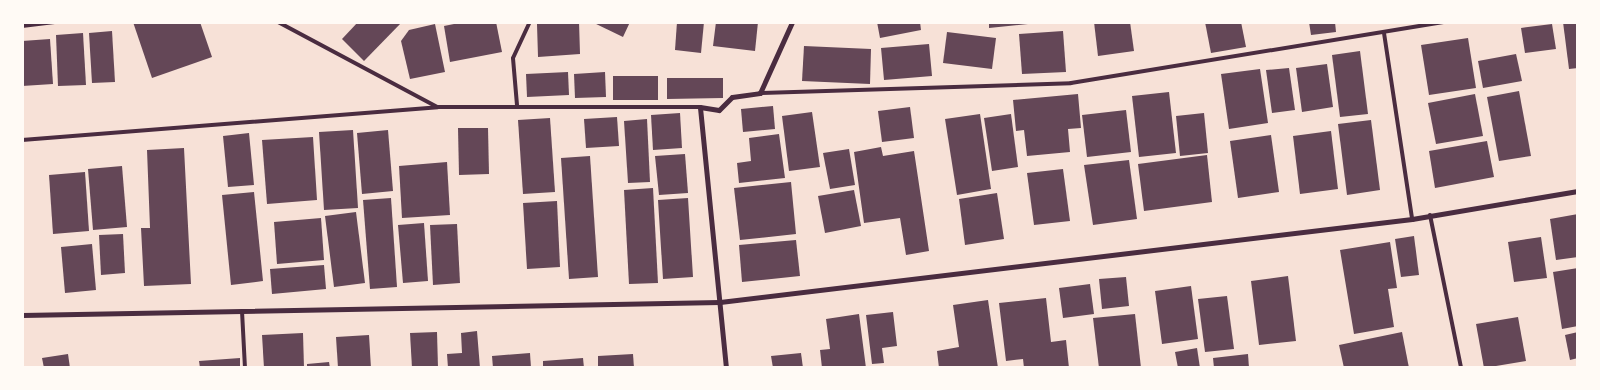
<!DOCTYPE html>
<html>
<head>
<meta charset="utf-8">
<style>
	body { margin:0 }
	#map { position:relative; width:1600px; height:390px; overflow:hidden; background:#f7e1d7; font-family:"Noto Sans",sans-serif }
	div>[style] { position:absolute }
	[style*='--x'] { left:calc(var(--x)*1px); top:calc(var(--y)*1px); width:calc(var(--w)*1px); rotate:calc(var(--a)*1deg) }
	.building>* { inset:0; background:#644757 }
	.service>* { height:4px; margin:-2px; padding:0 2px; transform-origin:2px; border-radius:2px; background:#4a2c40 }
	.minor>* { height:5px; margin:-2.5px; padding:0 2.5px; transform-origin:2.5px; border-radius:2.5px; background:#4a2c40 }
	span { translate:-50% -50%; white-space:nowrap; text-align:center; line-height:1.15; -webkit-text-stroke:4.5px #fffaf5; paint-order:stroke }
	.frame { position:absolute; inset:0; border:24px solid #fffaf5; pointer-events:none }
</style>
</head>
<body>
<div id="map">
	<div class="building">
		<i style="clip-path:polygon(133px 22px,200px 22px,212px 57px,152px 78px)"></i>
		<i style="clip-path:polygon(358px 22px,402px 22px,364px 61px,342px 39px)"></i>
		<i style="clip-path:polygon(464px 22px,496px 22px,502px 52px,450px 62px,444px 26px)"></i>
		<i style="clip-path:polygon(579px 22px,580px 54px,538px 57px,537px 24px)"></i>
		<i style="clip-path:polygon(592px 22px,630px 22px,623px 37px)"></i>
		<i style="clip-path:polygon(677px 22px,704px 22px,701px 53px,675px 50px)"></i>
		<i style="clip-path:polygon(716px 22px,758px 22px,755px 51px,713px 46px)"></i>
		<i style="clip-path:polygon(877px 22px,920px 22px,921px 30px,880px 38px)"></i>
		<i style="clip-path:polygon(989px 22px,1028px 22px,1028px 24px,989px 28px)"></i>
		<i style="clip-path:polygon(1094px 22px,1130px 22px,1134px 51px,1098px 56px)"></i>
		<i style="clip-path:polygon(1205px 22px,1241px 22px,1246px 47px,1211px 53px)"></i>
		<i style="clip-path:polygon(1309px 22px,1335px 22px,1336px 32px,1311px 35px)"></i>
		<i style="clip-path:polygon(1563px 22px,1578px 22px,1578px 68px,1569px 69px)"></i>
		<i style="clip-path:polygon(435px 24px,445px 72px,410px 79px,401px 41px,409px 30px)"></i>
		<i style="clip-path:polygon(1552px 24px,1556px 49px,1525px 53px,1521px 28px)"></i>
		<i style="clip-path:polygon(112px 31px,115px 82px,92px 83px,89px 33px)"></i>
		<i style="clip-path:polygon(1063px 31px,1066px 72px,1022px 74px,1019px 34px)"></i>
		<i style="clip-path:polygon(947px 32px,996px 38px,992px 69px,943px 63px)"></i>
		<i style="clip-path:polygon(83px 33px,86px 85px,58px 86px,56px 35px)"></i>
		<i style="clip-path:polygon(1468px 38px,1476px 88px,1429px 95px,1421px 45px)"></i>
		<i style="clip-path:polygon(50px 39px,53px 84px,22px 86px,22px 41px)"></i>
		<i style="clip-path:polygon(929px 44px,932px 76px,884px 80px,881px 48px)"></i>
		<i style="clip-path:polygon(804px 46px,871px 49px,870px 84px,802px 81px)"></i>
		<i style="clip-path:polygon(1360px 51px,1368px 114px,1340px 117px,1332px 55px)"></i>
		<i style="clip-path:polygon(1516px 54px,1522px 81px,1483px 88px,1478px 61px)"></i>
		<i style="clip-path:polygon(1327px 64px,1333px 107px,1302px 112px,1296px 68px)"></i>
		<i style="clip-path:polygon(1289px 68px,1295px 110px,1272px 113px,1266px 70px)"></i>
		<i style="clip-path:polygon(1260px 69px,1268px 123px,1229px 129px,1221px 74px)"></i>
		<i style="clip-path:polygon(568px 72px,569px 95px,527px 97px,526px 74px)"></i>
		<i style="clip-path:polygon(605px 72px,606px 97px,575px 98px,574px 74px)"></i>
		<i style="clip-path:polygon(613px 76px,658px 76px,658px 100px,613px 100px)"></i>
		<i style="clip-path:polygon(667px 78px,723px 78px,723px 98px,667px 99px)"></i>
		<i style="clip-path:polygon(1519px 91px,1531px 156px,1499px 161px,1487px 97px)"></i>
		<i style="clip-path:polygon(1169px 92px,1176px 153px,1139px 157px,1132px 96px)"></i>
		<i style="clip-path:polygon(1078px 94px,1081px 128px,1068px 129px,1070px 152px,1027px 156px,1024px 130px,1016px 131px,1013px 100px)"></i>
		<i style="clip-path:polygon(1475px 94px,1483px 136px,1436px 144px,1428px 103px)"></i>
		<i style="clip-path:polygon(773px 106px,775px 129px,743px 132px,741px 109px)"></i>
		<i style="clip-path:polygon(910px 107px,914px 138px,882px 142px,878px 111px)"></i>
		<i style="clip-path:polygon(1126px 110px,1131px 152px,1087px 157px,1082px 115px)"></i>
		<i style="clip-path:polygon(812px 112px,820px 167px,789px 171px,782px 116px)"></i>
		<i style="clip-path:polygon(680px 113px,682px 148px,653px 150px,651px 115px)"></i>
		<i style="clip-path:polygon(1204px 113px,1208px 153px,1180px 156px,1176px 116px)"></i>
		<i style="clip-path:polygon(980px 114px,991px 189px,957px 195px,945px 119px)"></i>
		<i style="clip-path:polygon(1011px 114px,1018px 167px,992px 171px,984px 118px)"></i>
		<i style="clip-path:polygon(617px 117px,619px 146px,586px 148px,584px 119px)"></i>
		<i style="clip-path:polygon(550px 118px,555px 192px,523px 194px,518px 120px)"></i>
		<i style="clip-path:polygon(647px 119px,650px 182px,628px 183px,624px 121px)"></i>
		<i style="clip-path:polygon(1371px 120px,1380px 190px,1347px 195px,1338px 124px)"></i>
		<i style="clip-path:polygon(458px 128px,488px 128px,489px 174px,459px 175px)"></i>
		<i style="clip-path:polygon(353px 130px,358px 208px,324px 210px,319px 132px)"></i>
		<i style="clip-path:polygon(388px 130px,393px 191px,362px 194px,357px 133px)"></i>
		<i style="clip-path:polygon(1331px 131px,1338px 189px,1300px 194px,1293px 136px)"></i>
		<i style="clip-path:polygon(249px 133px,254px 185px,228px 187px,223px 136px)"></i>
		<i style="clip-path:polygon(779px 134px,785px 178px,739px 183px,737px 163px,751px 161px,749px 138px)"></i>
		<i style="clip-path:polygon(1271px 135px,1279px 192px,1238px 198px,1230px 141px)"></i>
		<i style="clip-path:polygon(313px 137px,317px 200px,267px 204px,262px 140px)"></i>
		<i style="clip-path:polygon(1487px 141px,1494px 177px,1435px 188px,1429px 151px)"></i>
		<i style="clip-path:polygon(881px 147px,883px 156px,914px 151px,929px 251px,906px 255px,900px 218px,864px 223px,854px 152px)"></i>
		<i style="clip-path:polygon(184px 148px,191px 284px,144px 286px,141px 228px,150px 228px,147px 150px)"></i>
		<i style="clip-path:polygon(849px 149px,855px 185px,830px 189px,823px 153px)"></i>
		<i style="clip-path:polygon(685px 154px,688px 193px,659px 195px,655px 156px)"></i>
		<i style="clip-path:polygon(1207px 155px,1212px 202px,1144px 211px,1138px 164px)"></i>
		<i style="clip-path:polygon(590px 156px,598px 277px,569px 279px,561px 158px)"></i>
		<i style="clip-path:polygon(1129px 160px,1137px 219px,1093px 225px,1084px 165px)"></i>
		<i style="clip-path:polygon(447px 162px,450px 215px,402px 218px,399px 166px)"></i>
		<i style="clip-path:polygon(122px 166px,127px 227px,93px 230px,88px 169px)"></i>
		<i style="clip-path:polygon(1063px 169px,1070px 221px,1034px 225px,1027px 173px)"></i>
		<i style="clip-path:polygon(85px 172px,89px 231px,53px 234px,49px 175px)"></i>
		<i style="clip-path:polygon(791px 182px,796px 234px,740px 240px,734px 188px)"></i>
		<i style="clip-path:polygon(653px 188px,658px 283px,629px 284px,624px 190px)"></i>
		<i style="clip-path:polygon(854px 190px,861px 226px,825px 233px,818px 196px)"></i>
		<i style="clip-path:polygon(254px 192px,263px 281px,231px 285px,222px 195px)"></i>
		<i style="clip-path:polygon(997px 193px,1004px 239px,965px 245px,959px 199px)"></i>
		<i style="clip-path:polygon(391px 198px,397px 287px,370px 289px,363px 200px)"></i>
		<i style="clip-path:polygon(688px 198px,693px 277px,663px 279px,658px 200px)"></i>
		<i style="clip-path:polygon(557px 201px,560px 267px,527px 269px,523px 203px)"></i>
		<i style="clip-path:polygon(356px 212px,365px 283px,334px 287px,325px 216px)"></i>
		<i style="clip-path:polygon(1578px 214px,1578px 257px,1556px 260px,1550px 219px)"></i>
		<i style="clip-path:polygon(321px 218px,324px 260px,277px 264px,274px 222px)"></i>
		<i style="clip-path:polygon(424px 223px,428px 281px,403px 283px,398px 225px)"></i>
		<i style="clip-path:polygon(457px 224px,460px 283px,433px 285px,430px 225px)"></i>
		<i style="clip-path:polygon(123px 234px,125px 273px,101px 275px,99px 235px)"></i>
		<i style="clip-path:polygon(1414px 236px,1419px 275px,1401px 277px,1395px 239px)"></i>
		<i style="clip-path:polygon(1541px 237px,1547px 278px,1514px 282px,1508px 242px)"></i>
		<i style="clip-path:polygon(796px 240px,800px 276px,742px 282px,739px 245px)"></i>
		<i style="clip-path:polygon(1390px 242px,1397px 288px,1388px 289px,1394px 327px,1354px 334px,1340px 250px)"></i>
		<i style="clip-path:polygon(92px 244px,96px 290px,65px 293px,61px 247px)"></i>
		<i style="clip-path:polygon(324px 265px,326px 289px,272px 294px,270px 269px)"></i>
		<i style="clip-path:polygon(1578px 268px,1578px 326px,1562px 329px,1553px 272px)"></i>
		<i style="clip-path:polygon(1288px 276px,1296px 341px,1259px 345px,1251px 281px)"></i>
		<i style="clip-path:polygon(1126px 277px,1129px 306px,1102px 309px,1099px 279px)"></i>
		<i style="clip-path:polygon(1090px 284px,1094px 314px,1063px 318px,1059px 288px)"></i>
		<i style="clip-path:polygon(1191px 286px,1198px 339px,1162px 344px,1155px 291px)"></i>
		<i style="clip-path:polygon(1227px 296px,1234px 349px,1205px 352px,1198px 299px)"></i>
		<i style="clip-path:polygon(1046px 298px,1051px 342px,1066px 340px,1069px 368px,1024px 368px,1023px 359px,1006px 361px,999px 303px)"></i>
		<i style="clip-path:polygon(988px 300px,998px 368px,939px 368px,937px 351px,959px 347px,953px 305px)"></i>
		<i style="clip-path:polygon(893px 312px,897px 346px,882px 348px,884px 363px,872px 364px,866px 315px)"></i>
		<i style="clip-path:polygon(859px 314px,866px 368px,822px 368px,820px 350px,830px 349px,826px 319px)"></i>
		<i style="clip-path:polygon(1135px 314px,1141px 368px,1099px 368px,1093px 318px)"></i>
		<i style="clip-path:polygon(1518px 317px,1526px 361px,1484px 368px,1476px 324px)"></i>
		<i style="clip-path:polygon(477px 331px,480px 368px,448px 368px,447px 354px,462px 353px,461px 333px)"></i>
		<i style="clip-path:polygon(437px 332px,438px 368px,412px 368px,410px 333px)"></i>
		<i style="clip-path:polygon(1402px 332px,1409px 368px,1344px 368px,1339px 345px)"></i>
		<i style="clip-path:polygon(1578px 332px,1578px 358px,1570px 360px,1565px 335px)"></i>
		<i style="clip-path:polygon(303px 333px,304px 368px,264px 368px,262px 335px)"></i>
		<i style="clip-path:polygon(369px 335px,371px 368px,338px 368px,336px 337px)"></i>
		<i style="clip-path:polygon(1197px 348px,1200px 368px,1178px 368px,1175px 352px)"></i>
		<i style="clip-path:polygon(530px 353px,531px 368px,493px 368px,492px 356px)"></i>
		<i style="clip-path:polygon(801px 353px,803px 368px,773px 368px,771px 356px)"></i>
		<i style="clip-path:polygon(68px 354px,70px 368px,44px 368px,42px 358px)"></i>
		<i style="clip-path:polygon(633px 354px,634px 368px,598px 368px,598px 356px)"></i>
		<i style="clip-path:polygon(1248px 354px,1249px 368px,1214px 368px,1213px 358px)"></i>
		<i style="clip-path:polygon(240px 358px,240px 368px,200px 368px,199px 361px)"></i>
		<i style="clip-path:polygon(583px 358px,584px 368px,543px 368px,543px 361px)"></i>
		<i style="clip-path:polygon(329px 362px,330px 368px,307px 368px,307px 364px)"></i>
	</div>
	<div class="service">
		<i style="--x:278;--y:22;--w:180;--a:28.1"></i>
		<i style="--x:22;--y:26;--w:35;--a:-7"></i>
		<i style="--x:1384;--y:33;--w:188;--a:81.4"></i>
		<i style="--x:760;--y:93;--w:311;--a:-1.8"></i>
		<i style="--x:1071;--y:83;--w:379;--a:-9.3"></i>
		<i style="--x:517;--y:105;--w:47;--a:-94.9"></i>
		<i style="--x:513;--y:58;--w:40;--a:-65"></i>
		<i style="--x:22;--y:140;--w:417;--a:-4.5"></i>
		<i style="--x:438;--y:107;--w:262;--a:0"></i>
		<i style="--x:1430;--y:215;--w:156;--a:78.5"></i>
		<i style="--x:242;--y:311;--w:57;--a:87"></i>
	</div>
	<div class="minor">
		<i style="--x:22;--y:315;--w:698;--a:-1.07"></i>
		<i style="--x:720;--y:302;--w:697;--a:-6.84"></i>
		<i style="--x:1412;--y:219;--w:168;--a:-9.6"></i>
		<i style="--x:726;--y:368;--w:262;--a:-95.7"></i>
		<i style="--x:700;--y:107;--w:19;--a:9"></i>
		<i style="--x:719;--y:110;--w:18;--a:-45"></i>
		<i style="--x:732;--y:97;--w:28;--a:-8"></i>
		<i style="--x:760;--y:93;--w:78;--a:-65.7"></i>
	</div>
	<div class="frame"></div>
</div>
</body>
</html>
